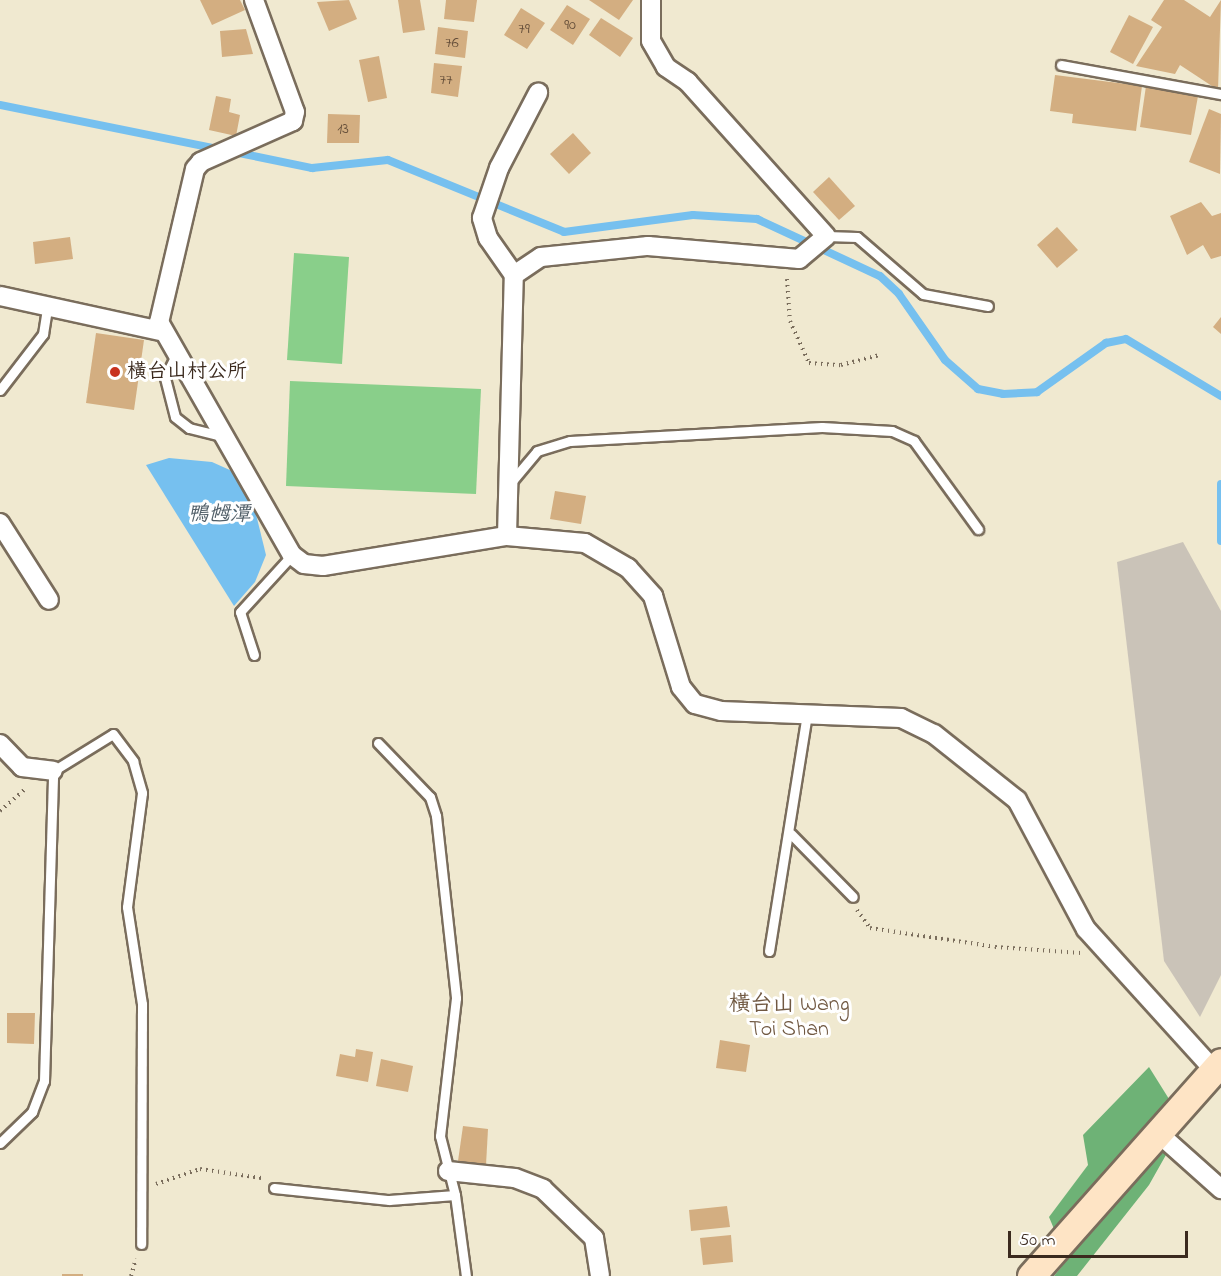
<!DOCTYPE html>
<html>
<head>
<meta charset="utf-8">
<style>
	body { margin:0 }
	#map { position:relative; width:1221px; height:1276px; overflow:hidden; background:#f0e9d0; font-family:"Indie Flower","LXGW WenKai TC",sans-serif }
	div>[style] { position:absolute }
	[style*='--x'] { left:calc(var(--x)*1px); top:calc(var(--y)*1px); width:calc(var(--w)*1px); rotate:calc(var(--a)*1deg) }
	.industrial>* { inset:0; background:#cac3b8 }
	.green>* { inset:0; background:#89cf8a }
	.forest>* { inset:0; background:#6eb276 }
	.water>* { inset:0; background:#76c0ef }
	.stream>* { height:8px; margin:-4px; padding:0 4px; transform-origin:4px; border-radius:4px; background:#76c0ef }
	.building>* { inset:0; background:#d3ae81 }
	.path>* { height:4px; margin-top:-2px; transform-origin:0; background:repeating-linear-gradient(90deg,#7a6d5c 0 1.5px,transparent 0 6px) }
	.roads { filter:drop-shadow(2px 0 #7a6d5c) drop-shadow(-2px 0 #7a6d5c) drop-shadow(0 2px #7a6d5c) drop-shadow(0 -2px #7a6d5c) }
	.service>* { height:9px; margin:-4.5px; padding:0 4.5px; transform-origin:4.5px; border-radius:4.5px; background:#fff }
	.minor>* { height:18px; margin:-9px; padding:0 9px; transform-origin:9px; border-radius:9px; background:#fff }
	.secondary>* { height:27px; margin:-13.5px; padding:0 13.5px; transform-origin:13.5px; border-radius:13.5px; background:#fee4c5 }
	.dots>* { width:16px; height:16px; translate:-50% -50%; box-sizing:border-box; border:3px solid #fff; border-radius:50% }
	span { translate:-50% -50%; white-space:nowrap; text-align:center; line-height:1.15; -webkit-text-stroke:6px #fff; paint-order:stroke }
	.number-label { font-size:16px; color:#614b37 }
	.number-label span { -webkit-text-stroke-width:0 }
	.poi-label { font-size:20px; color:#3b2a1e }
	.left { translate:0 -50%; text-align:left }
	.water-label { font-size:21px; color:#505e67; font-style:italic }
	.quarter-label { font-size:22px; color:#705841 }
	.scale { position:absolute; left:1008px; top:1231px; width:180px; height:27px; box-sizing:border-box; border:3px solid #3b2a1e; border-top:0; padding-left:8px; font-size:18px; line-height:21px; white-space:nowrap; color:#3b2a1e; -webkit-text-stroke:4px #fff; paint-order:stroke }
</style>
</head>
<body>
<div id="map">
	<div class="industrial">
		<i style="clip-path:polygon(1183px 542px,1221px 611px,1221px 975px,1200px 1017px,1164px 961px,1117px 562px)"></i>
	</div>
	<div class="green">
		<i style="clip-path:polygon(294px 253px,349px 257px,342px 364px,287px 360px)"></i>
		<i style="clip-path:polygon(290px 381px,481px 389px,476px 494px,286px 486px)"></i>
	</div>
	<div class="forest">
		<i style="clip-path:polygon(1149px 1067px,1184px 1123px,1149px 1185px,1077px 1276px,1054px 1276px,1067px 1260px,1049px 1217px,1088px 1165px,1083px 1135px)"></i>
	</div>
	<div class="water">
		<i style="clip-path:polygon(169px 458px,212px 462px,232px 471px,253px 502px,266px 555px,255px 582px,234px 606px,146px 465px)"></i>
	</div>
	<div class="stream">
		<i style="--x:0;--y:105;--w:223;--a:11.4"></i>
		<i style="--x:234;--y:152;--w:80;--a:11.6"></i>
		<i style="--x:312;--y:168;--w:76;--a:-6"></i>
		<i style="--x:388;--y:160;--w:190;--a:22.2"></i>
		<i style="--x:564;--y:232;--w:130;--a:-7.5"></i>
		<i style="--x:693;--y:215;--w:64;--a:3.6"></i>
		<i style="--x:757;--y:219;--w:136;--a:24.9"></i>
		<i style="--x:880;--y:276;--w:26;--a:43"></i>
		<i style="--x:899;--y:294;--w:80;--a:55.1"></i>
		<i style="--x:945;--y:360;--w:44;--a:41.3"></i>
		<i style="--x:978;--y:389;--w:25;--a:11"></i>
		<i style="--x:1003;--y:394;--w:34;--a:-3"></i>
		<i style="--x:1037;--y:392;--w:85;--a:-35.4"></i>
		<i style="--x:1106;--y:343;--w:20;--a:-11"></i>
		<i style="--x:1126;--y:339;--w:111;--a:31"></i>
		<i style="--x:1221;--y:484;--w:57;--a:90"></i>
	</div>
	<div class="building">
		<i style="clip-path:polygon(200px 0,240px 0,245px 10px,212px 25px)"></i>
		<i style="clip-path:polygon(349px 0,357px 19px,329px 31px,317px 2px)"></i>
		<i style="clip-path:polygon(398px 0,420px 0,425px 30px,403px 33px)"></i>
		<i style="clip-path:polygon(446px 0,477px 0,474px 22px,444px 19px)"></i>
		<i style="clip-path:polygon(589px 0,633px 0,619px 20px)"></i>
		<i style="clip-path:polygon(1164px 0,1184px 0,1210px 17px,1221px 0,1218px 90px,1180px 65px,1175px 74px,1136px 66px,1162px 27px,1151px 20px)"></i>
		<i style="clip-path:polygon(567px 5px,590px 19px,573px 45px,550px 30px)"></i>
		<i style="clip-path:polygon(521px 8px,545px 23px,527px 49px,504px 35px)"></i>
		<i style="clip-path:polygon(1129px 15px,1153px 27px,1133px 64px,1110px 52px)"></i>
		<i style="clip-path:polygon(601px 18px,633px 38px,620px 57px,589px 35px)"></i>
		<i style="clip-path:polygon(438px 27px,468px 31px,465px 58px,435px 54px)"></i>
		<i style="clip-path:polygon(246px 29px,253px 54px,222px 57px,220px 31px)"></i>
		<i style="clip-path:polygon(379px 56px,387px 98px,368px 102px,359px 60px)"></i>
		<i style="clip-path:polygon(434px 63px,462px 66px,458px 97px,431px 93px)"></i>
		<i style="clip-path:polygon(1055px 75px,1142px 86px,1136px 131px,1072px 123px,1073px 114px,1050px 111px)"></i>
		<i style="clip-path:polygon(1146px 86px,1198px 96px,1191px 135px,1140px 127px)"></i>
		<i style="clip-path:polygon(216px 96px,231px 99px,229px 112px,240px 115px,236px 136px,209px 130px)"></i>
		<i style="clip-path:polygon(1209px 109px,1221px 114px,1220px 174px,1189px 162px)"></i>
		<i style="clip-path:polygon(328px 114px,360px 115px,359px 143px,327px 143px)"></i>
		<i style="clip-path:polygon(573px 133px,591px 153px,569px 174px,550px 154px)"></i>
		<i style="clip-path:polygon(829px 177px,855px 206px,839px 220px,813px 192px)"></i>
		<i style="clip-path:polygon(1201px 202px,1212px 216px,1221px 213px,1221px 256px,1211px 259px,1203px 245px,1187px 255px,1170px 216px)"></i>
		<i style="clip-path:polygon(1057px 227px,1078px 250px,1057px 268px,1037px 245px)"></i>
		<i style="clip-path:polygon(70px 237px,73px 259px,35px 264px,33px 242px)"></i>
		<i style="clip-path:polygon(1221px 317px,1221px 334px,1213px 327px)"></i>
		<i style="clip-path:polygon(96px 333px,144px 340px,134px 410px,86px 403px)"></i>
		<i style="clip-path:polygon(555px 491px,586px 496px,581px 524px,550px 519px)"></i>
		<i style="clip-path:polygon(7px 1013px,35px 1013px,34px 1044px,7px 1043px)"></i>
		<i style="clip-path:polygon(720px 1040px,750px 1045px,746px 1072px,716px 1068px)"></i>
		<i style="clip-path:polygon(356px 1049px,373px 1052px,368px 1082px,336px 1076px,340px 1054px,355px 1057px)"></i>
		<i style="clip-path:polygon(381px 1059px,413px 1066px,408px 1092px,376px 1086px)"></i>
		<i style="clip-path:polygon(463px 1126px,488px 1129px,486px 1165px,458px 1161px)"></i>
		<i style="clip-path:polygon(727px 1206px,730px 1227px,691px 1231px,689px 1210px)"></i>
		<i style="clip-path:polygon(731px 1235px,733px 1262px,703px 1265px,700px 1238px)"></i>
		<i style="clip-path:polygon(62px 1274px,83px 1274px,83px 1276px,62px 1276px)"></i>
	</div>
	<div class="path">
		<i style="--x:787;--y:279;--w:42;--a:85.9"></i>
		<i style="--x:790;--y:321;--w:46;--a:65.7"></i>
		<i style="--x:809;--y:363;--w:32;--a:4"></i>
		<i style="--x:841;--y:365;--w:40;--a:-14.4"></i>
		<i style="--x:0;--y:811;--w:35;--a:-41"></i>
		<i style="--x:857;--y:910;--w:22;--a:54"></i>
		<i style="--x:870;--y:928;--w:126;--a:8.6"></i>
		<i style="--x:995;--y:947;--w:86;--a:4"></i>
		<i style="--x:156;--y:1184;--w:46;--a:-18.8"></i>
		<i style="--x:200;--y:1169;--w:62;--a:8.4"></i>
		<i style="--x:131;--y:1276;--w:18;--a:-74"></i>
	</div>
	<div class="roads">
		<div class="service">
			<i style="--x:1061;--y:65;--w:163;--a:10.3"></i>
			<i style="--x:826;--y:236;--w:31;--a:2"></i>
			<i style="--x:857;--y:237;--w:87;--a:40.8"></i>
			<i style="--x:923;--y:294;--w:66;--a:10.5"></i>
			<i style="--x:176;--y:355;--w:25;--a:116"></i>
			<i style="--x:165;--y:378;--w:40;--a:75.6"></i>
			<i style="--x:175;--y:417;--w:18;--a:38"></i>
			<i style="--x:189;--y:428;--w:36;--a:14"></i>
			<i style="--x:0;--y:390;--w:71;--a:-52.5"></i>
			<i style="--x:43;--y:334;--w:25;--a:-81"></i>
			<i style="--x:512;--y:481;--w:39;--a:-50"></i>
			<i style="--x:537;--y:451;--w:34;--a:-17"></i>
			<i style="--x:570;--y:441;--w:252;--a:-3.2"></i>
			<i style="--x:822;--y:427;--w:70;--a:3.3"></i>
			<i style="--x:892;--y:431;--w:24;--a:24"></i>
			<i style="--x:914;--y:441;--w:109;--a:54"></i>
			<i style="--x:254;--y:655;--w:45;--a:-108"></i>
			<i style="--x:240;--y:612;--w:77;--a:-47.6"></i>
			<i style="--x:378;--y:743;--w:75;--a:46.1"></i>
			<i style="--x:430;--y:797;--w:20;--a:72"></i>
			<i style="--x:436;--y:816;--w:183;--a:83.7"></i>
			<i style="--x:456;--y:998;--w:139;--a:96.6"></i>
			<i style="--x:440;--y:1136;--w:61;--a:75.7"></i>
			<i style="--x:455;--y:1195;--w:82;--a:82.3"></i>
			<i style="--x:791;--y:834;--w:88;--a:45.5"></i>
			<i style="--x:769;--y:951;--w:239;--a:-80.9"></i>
			<i style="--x:0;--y:1143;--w:45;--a:-44.1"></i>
			<i style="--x:32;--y:1112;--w:33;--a:-69"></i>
			<i style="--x:44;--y:1081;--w:310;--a:-88.3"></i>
			<i style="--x:53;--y:771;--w:70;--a:-31.7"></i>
			<i style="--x:113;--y:734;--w:34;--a:53"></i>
			<i style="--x:133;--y:761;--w:33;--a:74"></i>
			<i style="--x:142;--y:793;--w:115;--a:97.5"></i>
			<i style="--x:127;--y:907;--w:98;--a:81.2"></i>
			<i style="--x:142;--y:1004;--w:240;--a:90.2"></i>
			<i style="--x:274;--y:1188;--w:116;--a:6"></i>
			<i style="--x:389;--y:1200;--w:66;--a:-4.3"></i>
		</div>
		<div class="minor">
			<i style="--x:254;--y:0;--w:119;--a:69.9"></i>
			<i style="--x:295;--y:112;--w:9;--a:103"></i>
			<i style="--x:293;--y:121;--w:101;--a:156"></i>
			<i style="--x:201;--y:162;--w:9;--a:131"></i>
			<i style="--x:195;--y:169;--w:157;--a:103.2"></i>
			<i style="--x:159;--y:322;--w:268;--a:60.3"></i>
			<i style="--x:292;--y:555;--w:15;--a:37"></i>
			<i style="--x:304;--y:564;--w:19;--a:6"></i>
			<i style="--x:323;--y:566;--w:186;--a:-9.3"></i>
			<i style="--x:507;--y:536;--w:78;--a:5.1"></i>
			<i style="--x:585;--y:543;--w:50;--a:30.2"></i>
			<i style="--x:628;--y:568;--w:38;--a:48"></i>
			<i style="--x:653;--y:596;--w:95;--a:72.9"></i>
			<i style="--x:681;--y:687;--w:22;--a:51"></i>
			<i style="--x:695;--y:704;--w:27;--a:15"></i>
			<i style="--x:721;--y:711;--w:180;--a:2.2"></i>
			<i style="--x:901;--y:718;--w:37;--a:26"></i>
			<i style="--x:934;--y:734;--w:106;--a:38.5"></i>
			<i style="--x:1017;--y:800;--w:146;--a:61.9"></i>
			<i style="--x:1086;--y:929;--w:189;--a:47.8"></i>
			<i style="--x:514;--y:275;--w:32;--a:-34"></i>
			<i style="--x:541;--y:257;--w:108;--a:-5.9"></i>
			<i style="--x:648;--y:246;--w:152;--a:4.9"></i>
			<i style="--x:799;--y:259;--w:35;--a:-40"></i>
			<i style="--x:826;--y:236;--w:207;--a:-131.9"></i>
			<i style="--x:688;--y:82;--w:27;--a:-146"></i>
			<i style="--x:666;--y:67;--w:30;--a:-120"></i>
			<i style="--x:651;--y:41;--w:41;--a:-90"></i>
			<i style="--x:0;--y:296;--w:164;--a:12.3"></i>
			<i style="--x:0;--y:523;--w:91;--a:57.5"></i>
			<i style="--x:507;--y:536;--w:261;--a:-88.5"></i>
			<i style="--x:514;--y:275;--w:45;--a:-125.1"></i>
			<i style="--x:488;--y:238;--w:21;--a:-107"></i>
			<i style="--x:482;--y:218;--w:53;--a:-71.2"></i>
			<i style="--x:499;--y:168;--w:85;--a:-62.5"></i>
			<i style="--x:0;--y:744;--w:32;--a:46"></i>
			<i style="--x:22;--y:767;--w:31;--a:7"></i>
			<i style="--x:1157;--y:1132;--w:86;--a:41.7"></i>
			<i style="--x:448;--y:1171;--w:67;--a:6"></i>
			<i style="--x:515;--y:1178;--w:30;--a:21"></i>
			<i style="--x:543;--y:1189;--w:71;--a:43.9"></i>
			<i style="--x:594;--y:1238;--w:38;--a:81"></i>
		</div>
		<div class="secondary">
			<i style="--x:1031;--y:1276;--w:286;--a:-48.4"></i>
		</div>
	</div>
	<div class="dots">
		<i style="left:115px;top:372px;background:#c8321e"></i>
	</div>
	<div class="number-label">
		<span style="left:570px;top:25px">90</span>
		<span style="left:524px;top:29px">79</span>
		<span style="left:452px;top:43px">76</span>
		<span style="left:446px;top:80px">77</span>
		<span style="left:343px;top:129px">13</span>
	</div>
	<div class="poi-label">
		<span class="left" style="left:127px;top:372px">橫台山村公所</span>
	</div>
	<div class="water-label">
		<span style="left:219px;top:515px">鴨乸潭</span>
	</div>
	<div class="quarter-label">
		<span style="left:789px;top:1018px">橫台山 Wang<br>Toi Shan</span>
	</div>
	<div class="scale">50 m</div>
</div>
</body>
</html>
